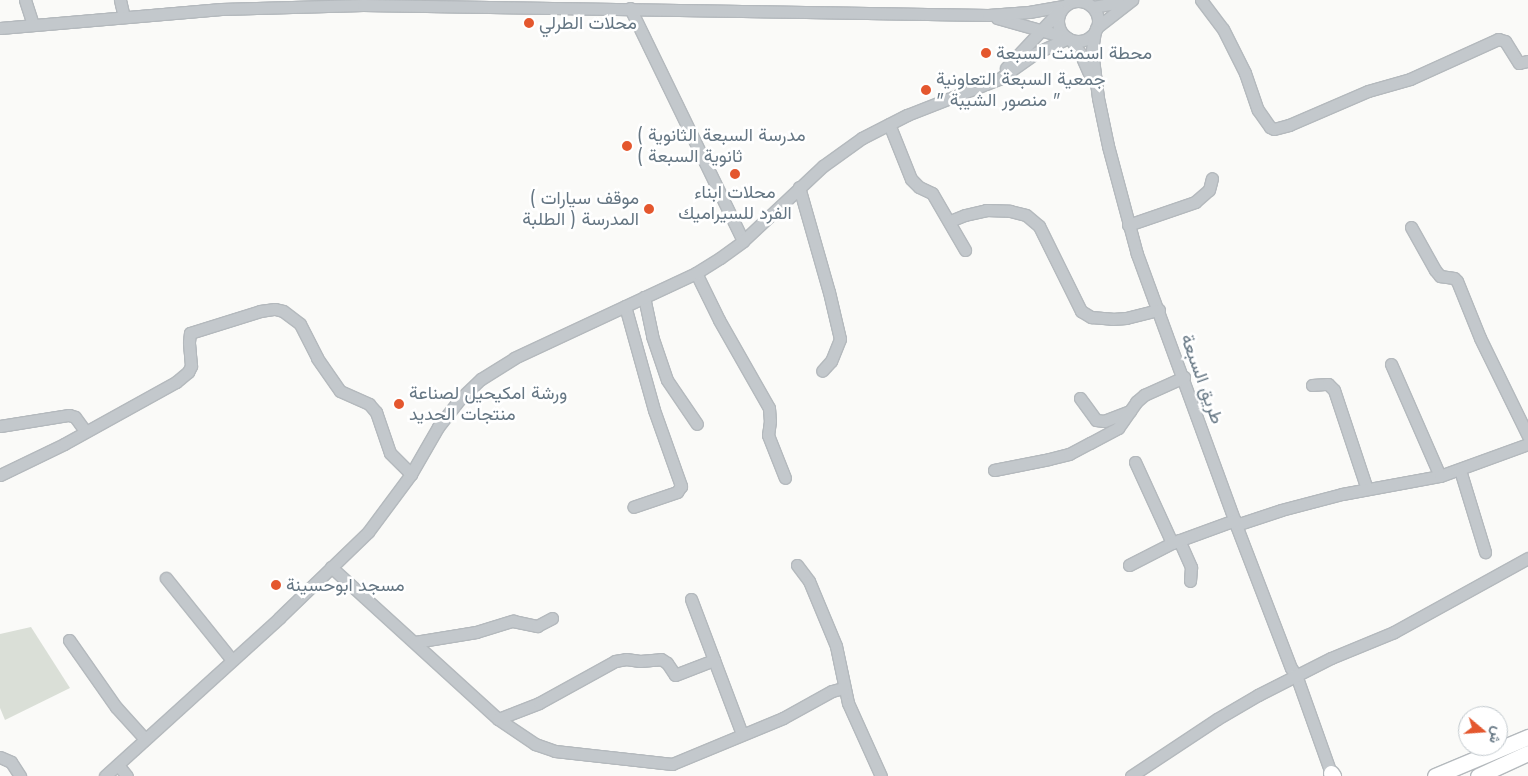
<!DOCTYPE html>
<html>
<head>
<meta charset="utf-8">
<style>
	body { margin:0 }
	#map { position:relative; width:1528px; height:776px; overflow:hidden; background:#fafaf8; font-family:Jost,Vazirmatn,sans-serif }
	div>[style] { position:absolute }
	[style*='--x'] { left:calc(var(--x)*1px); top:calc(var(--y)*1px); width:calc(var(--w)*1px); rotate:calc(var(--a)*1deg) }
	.green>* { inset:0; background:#dadfd7 }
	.roads { filter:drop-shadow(1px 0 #b4b9bd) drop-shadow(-1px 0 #b4b9bd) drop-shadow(0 1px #b4b9bd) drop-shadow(0 -1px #b4b9bd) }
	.minor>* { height:11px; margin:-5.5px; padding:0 5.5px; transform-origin:5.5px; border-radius:5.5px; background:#c3c8cc }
	.minor>.ring { margin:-5.5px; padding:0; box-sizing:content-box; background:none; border:11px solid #c3c8cc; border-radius:50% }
	.highway>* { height:15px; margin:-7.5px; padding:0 7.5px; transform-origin:7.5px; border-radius:7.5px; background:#fff }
	.dots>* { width:14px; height:14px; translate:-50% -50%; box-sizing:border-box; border:2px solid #fff; border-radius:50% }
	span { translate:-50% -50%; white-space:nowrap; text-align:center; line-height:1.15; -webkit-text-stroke:5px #fff; paint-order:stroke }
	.poi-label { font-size:18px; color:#657683 }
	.left { translate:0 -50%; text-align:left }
	.right { translate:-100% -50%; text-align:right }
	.street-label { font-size:18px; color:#657683 }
	.north { position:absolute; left:1458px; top:706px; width:50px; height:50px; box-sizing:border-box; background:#fff; border:1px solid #c1c8cd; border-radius:50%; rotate:108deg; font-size:14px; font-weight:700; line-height:20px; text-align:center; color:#657683 }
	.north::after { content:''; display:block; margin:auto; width:18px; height:22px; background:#e4572e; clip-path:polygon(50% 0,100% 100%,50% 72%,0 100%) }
</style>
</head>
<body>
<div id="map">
	<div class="green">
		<i style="clip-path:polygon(31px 627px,70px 688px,5px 720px,0 708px,0 634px)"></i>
	</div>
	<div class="roads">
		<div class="minor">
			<i style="--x:25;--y:0;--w:26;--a:72"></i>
			<i style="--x:120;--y:0;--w:17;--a:77"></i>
			<i style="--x:1201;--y:0;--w:36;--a:53"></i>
			<i style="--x:1223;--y:29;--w:49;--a:63.4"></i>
			<i style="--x:1245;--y:73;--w:39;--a:71"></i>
			<i style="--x:1258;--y:110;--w:21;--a:55"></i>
			<i style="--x:1270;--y:127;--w:4;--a:27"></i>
			<i style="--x:1274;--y:129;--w:16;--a:-15"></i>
			<i style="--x:1289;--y:125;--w:86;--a:-23.3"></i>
			<i style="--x:1368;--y:91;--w:44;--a:-15.9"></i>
			<i style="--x:1410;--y:79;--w:97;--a:-24.4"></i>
			<i style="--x:1498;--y:39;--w:7;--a:16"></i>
			<i style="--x:1505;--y:41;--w:26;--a:58"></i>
			<i style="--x:1519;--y:63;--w:9;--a:-13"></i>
			<i class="ring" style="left:1058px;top:1px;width:29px;height:29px"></i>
			<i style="--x:1093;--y:7;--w:35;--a:-10"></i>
			<i style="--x:630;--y:8;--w:259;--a:64.1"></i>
			<i style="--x:997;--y:18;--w:71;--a:15.6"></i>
			<i style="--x:0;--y:28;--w:222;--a:-4.9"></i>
			<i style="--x:221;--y:9;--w:142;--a:-1.6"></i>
			<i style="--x:363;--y:5;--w:625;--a:0.92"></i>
			<i style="--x:988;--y:15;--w:41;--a:-4.2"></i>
			<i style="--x:1029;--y:12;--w:35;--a:-10"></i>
			<i style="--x:1096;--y:28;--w:46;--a:-37.9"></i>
			<i style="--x:1095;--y:31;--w:20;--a:99"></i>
			<i style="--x:1092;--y:51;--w:47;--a:82.7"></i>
			<i style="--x:1098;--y:98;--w:49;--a:78.2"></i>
			<i style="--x:1108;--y:146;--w:112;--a:75"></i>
			<i style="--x:1137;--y:254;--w:289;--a:69.9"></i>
			<i style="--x:1236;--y:525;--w:153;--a:69"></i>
			<i style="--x:1291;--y:668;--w:9;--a:54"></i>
			<i style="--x:1296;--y:675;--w:107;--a:70.4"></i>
			<i style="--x:1071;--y:40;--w:16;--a:55"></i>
			<i style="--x:1080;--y:53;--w:30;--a:66"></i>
			<i style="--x:1006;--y:68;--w:79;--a:-47"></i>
			<i style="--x:889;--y:124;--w:59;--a:68.2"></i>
			<i style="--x:911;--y:179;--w:11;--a:45"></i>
			<i style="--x:919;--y:187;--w:14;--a:25"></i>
			<i style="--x:932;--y:193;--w:66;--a:59.9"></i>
			<i style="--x:799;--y:187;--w:109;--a:74.1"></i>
			<i style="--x:829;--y:292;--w:48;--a:76.8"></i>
			<i style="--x:840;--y:339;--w:24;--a:112"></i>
			<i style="--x:831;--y:361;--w:13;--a:132"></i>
			<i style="--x:950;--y:221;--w:16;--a:-22"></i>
			<i style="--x:965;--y:215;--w:22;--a:-13"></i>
			<i style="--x:986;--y:210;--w:24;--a:2"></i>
			<i style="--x:1010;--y:211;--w:16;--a:14"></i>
			<i style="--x:1026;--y:215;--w:17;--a:40"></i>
			<i style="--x:1039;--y:226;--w:95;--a:63.7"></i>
			<i style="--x:1081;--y:311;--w:12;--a:31"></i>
			<i style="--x:1091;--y:317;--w:21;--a:5"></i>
			<i style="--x:1112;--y:319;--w:14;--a:-4"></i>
			<i style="--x:1126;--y:318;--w:34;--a:-14"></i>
			<i style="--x:1128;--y:225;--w:71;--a:-18.9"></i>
			<i style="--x:1195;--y:202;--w:18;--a:-41"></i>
			<i style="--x:1209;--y:190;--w:12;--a:-76"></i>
			<i style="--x:1411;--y:227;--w:49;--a:60.8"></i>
			<i style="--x:1435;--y:270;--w:8;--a:50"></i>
			<i style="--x:1440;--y:276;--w:14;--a:8"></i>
			<i style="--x:1454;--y:278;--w:4;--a:45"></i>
			<i style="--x:1457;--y:281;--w:61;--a:68"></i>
			<i style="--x:1480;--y:338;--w:109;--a:63.9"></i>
			<i style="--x:696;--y:273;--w:52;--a:63.9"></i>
			<i style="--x:719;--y:320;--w:101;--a:60.4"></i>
			<i style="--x:769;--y:408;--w:13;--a:86"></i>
			<i style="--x:770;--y:421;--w:14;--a:98"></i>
			<i style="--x:768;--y:435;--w:46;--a:68.4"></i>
			<i style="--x:644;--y:297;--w:40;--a:78"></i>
			<i style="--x:652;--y:336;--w:46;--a:71.2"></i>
			<i style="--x:667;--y:380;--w:53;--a:55.7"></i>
			<i style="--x:625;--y:306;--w:108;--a:74.4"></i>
			<i style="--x:654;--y:410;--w:81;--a:70.4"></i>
			<i style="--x:681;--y:486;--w:7;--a:124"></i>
			<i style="--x:677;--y:492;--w:46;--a:161.2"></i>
			<i style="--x:1391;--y:364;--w:122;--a:66.4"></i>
			<i style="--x:1312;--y:385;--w:16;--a:-4"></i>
			<i style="--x:1328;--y:384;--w:8;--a:45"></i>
			<i style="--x:1334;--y:390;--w:104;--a:71.6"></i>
			<i style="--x:1080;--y:398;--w:27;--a:54"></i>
			<i style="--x:1096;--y:420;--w:8;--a:7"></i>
			<i style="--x:1104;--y:421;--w:28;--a:-21"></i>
			<i style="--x:0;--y:426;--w:70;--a:-9.1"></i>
			<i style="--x:69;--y:415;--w:6;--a:18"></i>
			<i style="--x:75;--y:417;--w:17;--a:54"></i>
			<i style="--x:1135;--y:462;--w:89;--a:65.4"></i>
			<i style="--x:994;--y:470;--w:56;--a:-11.3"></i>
			<i style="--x:1049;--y:459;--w:21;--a:-14"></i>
			<i style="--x:1069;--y:454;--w:24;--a:-28"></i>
			<i style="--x:1090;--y:443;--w:32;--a:-28"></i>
			<i style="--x:1118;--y:428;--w:32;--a:-55"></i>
			<i style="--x:1136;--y:402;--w:11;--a:-41"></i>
			<i style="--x:1144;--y:395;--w:44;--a:-24.2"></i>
			<i style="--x:1460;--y:470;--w:86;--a:73"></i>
			<i style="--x:0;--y:475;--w:71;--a:-25.8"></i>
			<i style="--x:64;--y:444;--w:128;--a:-29"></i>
			<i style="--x:176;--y:382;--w:16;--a:-40"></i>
			<i style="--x:188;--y:372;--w:7;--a:-63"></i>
			<i style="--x:191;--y:366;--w:24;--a:-95"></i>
			<i style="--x:189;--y:342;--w:9;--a:-84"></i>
			<i style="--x:190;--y:333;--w:73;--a:-17.4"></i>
			<i style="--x:260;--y:311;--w:15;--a:-8"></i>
			<i style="--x:275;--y:309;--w:8;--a:14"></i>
			<i style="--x:283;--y:311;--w:21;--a:37"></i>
			<i style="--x:300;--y:324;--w:38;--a:63"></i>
			<i style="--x:317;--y:358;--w:40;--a:55.1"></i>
			<i style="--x:340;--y:391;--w:32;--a:24"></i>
			<i style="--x:369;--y:404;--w:11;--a:49"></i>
			<i style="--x:376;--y:412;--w:43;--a:71.1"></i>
			<i style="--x:390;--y:453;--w:30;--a:45"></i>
			<i style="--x:1236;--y:525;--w:47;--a:-18.4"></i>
			<i style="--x:1281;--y:510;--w:63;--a:-14.7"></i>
			<i style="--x:1342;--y:494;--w:100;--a:-10.4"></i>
			<i style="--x:1440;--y:476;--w:94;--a:-20"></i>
			<i style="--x:1179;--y:540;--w:30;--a:66"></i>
			<i style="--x:1191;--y:567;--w:14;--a:94"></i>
			<i style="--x:797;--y:565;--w:20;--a:53"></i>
			<i style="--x:809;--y:581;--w:70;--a:67.4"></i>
			<i style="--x:836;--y:646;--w:58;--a:78.1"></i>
			<i style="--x:848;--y:703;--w:80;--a:65.7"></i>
			<i style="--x:1129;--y:565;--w:48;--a:-27.1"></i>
			<i style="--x:1172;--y:543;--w:67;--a:-20.1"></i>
			<i style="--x:331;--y:567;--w:226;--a:42.3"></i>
			<i style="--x:498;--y:719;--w:45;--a:34"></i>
			<i style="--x:535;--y:744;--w:21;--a:19"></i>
			<i style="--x:555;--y:751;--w:118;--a:6.3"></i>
			<i style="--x:672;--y:764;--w:120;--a:-22.5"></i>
			<i style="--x:783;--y:718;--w:56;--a:-28.9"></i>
			<i style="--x:832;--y:691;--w:11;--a:-15"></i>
			<i style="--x:166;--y:578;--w:105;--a:51.2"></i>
			<i style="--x:691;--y:599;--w:65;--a:69.3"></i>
			<i style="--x:69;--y:640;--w:82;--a:55"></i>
			<i style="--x:116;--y:707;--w:43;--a:47.8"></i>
			<i style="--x:415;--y:642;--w:62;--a:-9.3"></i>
			<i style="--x:476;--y:632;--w:39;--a:-17"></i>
			<i style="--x:513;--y:621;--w:25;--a:12"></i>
			<i style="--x:537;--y:626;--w:17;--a:-28"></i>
			<i style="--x:498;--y:719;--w:44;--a:-21.3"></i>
			<i style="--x:539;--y:703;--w:87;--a:-28.9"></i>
			<i style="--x:615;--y:661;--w:11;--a:-10"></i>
			<i style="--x:626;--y:659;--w:14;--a:8"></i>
			<i style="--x:640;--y:661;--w:21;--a:-5"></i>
			<i style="--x:661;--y:659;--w:7;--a:34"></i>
			<i style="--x:667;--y:663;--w:14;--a:56"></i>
			<i style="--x:675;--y:675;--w:42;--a:-21"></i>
			<i style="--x:714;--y:660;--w:79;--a:69.3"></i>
			<i style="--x:0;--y:757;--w:12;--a:24"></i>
			<i style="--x:11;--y:762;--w:17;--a:57"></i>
			<i style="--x:118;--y:765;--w:14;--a:51"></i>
			<i style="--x:105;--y:776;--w:235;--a:-42.2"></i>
			<i style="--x:279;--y:618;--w:124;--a:-44"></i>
			<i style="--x:368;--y:532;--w:72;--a:-53.4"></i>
			<i style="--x:411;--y:474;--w:54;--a:-60.1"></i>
			<i style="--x:438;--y:427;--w:36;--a:-52"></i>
			<i style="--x:460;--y:399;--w:29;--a:-44"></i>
			<i style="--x:481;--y:379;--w:39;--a:-32"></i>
			<i style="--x:514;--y:358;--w:201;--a:-25"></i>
			<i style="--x:696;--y:273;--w:28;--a:-32"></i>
			<i style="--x:720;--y:258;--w:29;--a:-36"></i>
			<i style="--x:743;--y:241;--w:110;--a:-43.2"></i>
			<i style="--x:823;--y:166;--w:48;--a:-35.7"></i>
			<i style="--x:862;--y:138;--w:51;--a:-27.1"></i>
			<i style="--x:907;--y:115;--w:99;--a:-21.4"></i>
			<i style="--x:999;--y:79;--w:45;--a:-35.1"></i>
			<i style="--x:1036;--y:53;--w:35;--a:-25"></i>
			<i style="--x:1131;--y:776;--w:103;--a:-33.5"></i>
			<i style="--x:1217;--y:719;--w:48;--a:-30.3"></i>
			<i style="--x:1258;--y:695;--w:82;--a:-26.9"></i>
			<i style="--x:1331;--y:658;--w:68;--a:-22.4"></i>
			<i style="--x:1394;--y:632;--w:153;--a:-28.9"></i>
		</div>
		<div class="highway">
			<i style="--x:1331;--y:773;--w:4;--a:56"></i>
			<i style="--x:1435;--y:776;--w:101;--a:-22.8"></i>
			<i style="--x:1478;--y:776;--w:55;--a:-24.7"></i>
		</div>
	</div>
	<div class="dots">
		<i style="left:529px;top:23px;background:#e4572e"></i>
		<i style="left:986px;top:53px;background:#e4572e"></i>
		<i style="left:926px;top:90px;background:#e4572e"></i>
		<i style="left:627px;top:146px;background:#e4572e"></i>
		<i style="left:735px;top:174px;background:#e4572e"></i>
		<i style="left:649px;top:209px;background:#e4572e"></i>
		<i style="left:399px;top:404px;background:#e4572e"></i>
		<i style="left:276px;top:585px;background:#e4572e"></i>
	</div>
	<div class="poi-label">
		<span class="left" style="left:539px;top:23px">محلات الطرلي</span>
		<span class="left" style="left:996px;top:53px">محطة اسمنت السبعة</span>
		<span class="left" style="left:936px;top:90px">جمعية السبعة التعاونية<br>" منصور الشيبة "</span>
		<span class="left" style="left:637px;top:146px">( مدرسة السبعة الثانوية<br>( ثانوية السبعة</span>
		<span style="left:735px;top:203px">محلات ابناء<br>الفرد للسيراميك</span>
		<span class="right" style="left:639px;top:209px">( موقف سيارات<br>المدرسة ( الطلبة</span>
		<span class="left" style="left:409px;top:404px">ورشة امكيحيل لصناعة<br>منتجات الحديد</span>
		<span class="left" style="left:286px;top:585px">مسجد ابوحسينة</span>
	</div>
	<div class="street-label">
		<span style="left:1202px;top:379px;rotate:70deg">طريق السبعة</span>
	</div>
	<div class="north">ش</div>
</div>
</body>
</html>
